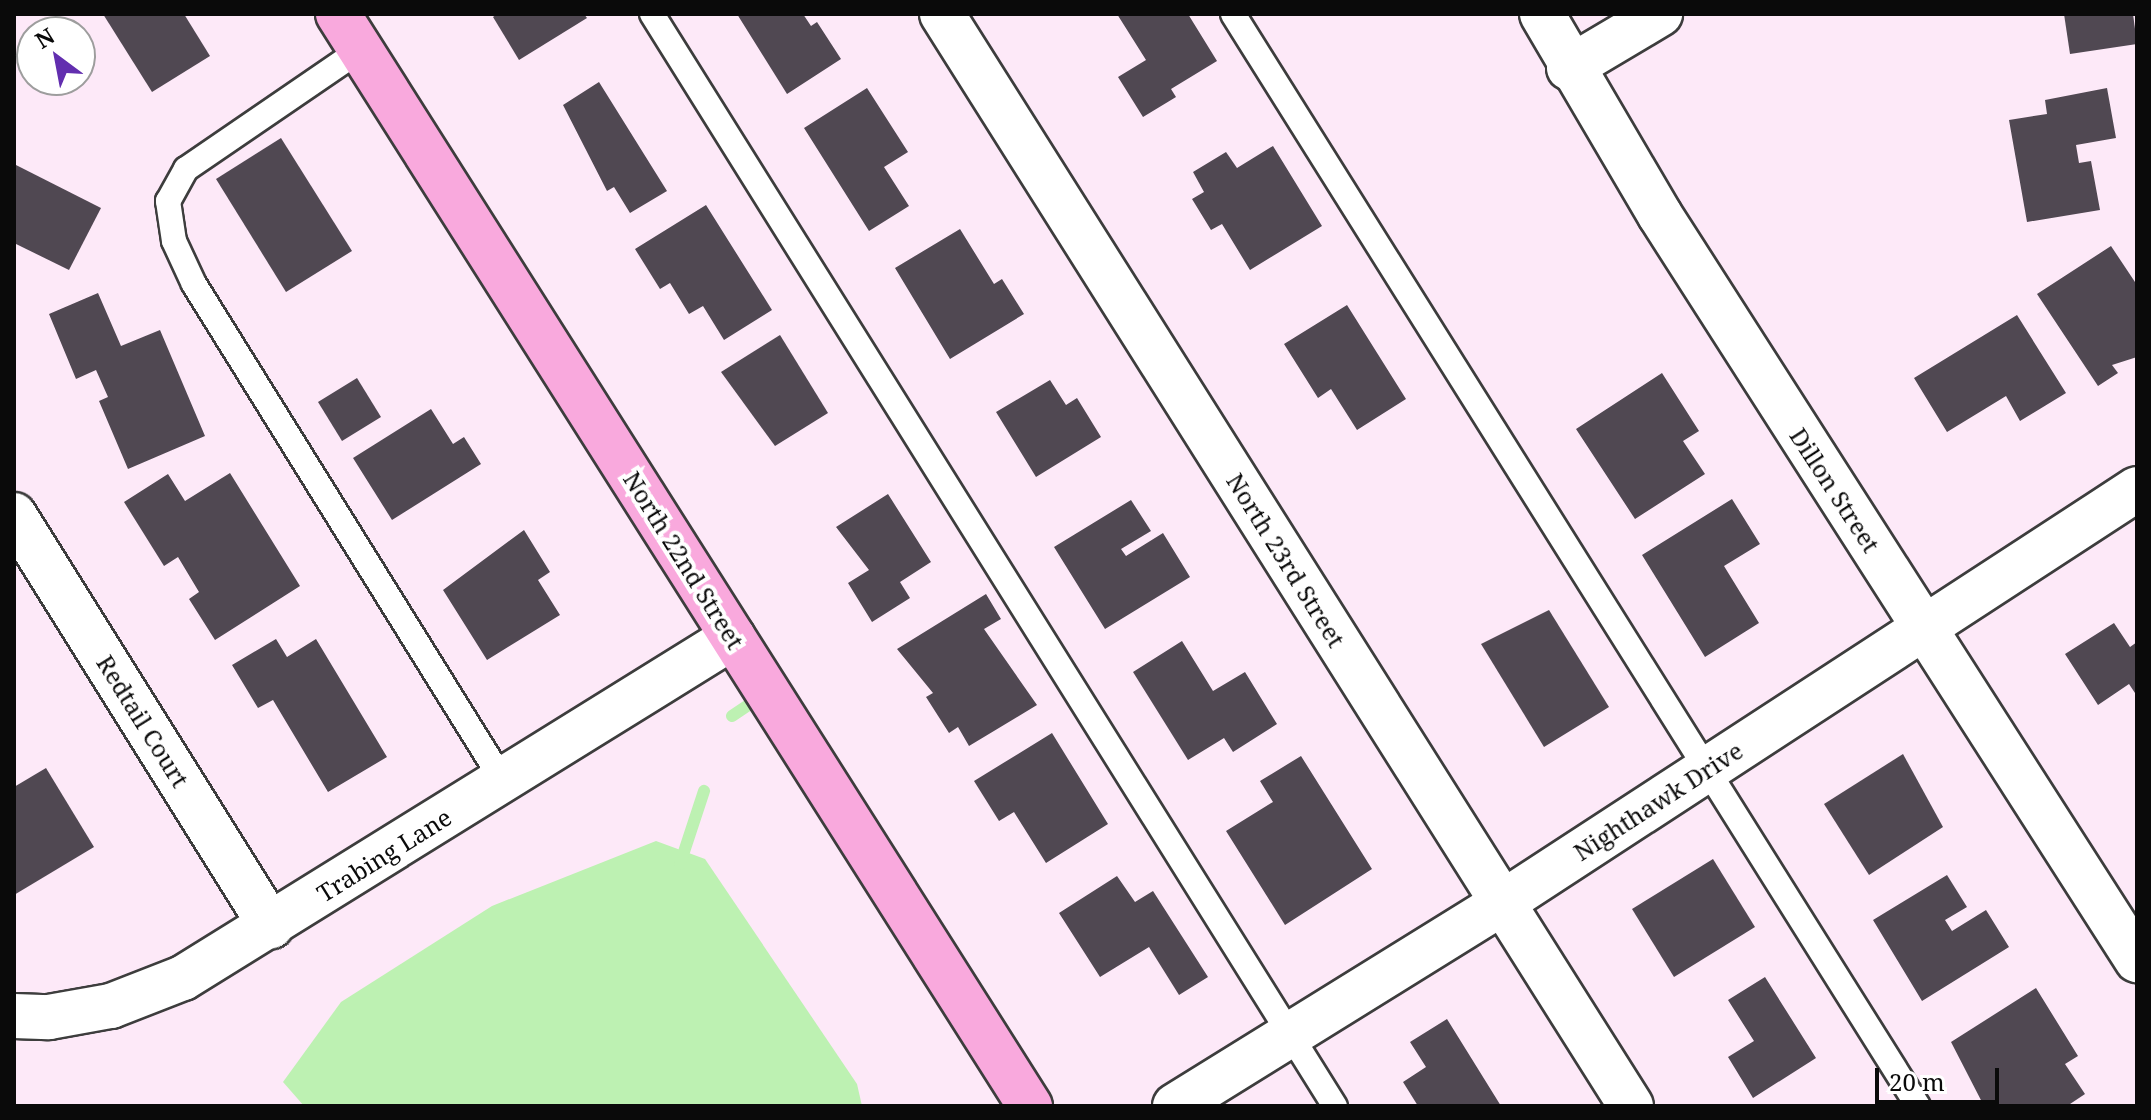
<!DOCTYPE html>
<html>
<head>
<meta charset="utf-8">
<style>
	body { margin:0 }
	#map { position:relative; width:2151px; height:1120px; overflow:hidden; background:#fde9f8; font-family:"Noto Serif",serif }
	div>[style] { position:absolute }
	[style*='--x'] { left:calc(var(--x)*1px); top:calc(var(--y)*1px); width:calc(var(--w)*1px); rotate:calc(var(--a)*1deg) }
	.water>* { inset:0; background:#bdf1b2 }
	.stream>* { height:12px; margin:-6px; padding:0 6px; transform-origin:6px; border-radius:6px; background:#bdf1b2 }
	.building>* { inset:0; background:#504852 }
	.roads { filter:drop-shadow(2px 0 #3d3d3d) drop-shadow(-2px 0 #3d3d3d) drop-shadow(0 2px #3d3d3d) drop-shadow(0 -2px #3d3d3d) }
	.lane>* { height:24px; margin:-12px; padding:0 12px; transform-origin:12px; border-radius:12px; background:#fff }
	.street>* { height:44px; margin:-22px; padding:0 22px; transform-origin:22px; border-radius:22px; background:#fff }
	.secondary>* { height:44px; margin:-22px; padding:0 22px; transform-origin:22px; border-radius:22px; background:#f9a9dd }
	span { translate:-50% -50%; white-space:nowrap; text-align:center; line-height:1.15; -webkit-text-stroke:8px #fff; paint-order:stroke }
	.street-label { font-size:24px; color:#0a0a0a }
	.frame { position:absolute; inset:0; border:16px solid #0a0a0a; pointer-events:none }
	.north { position:absolute; left:16px; top:16px; width:80px; height:80px; box-sizing:border-box; background:#fff; border:2px solid #9d9d9d; border-radius:50%; rotate:328deg; font-size:22px; font-weight:700; line-height:32px; text-align:center; color:#0a0a0a }
	.north::after { content:''; display:block; margin:auto; width:28px; height:36px; background:#622eaf; clip-path:polygon(50% 0,100% 100%,50% 72%,0 100%) }
	.scale { position:absolute; left:1875px; top:1068px; width:124px; height:36px; box-sizing:border-box; border:4px solid #0a0a0a; border-top:0; padding-left:10px; font-size:24px; line-height:28px; white-space:nowrap; color:#0a0a0a; -webkit-text-stroke:6px #fff; paint-order:stroke }
</style>
</head>
<body>
<div id="map">
	<div class="water">
		<i style="clip-path:polygon(656px 841px,705px 859px,857px 1084px,862px 1106px,304px 1106px,283px 1082px,341px 1002px,492px 906px)"></i>
	</div>
	<div class="stream">
		<i style="--x:732;--y:716;--w:36;--a:-34"></i>
		<i style="--x:680;--y:864;--w:77;--a:-71.8"></i>
	</div>
	<div class="building">
		<i style="clip-path:polygon(103px 14px,184px 14px,210px 56px,152px 92px)"></i>
		<i style="clip-path:polygon(497px 14px,584px 14px,587px 18px,519px 60px,493px 17px)"></i>
		<i style="clip-path:polygon(737px 14px,803px 14px,811px 26px,817px 22px,841px 59px,787px 94px)"></i>
		<i style="clip-path:polygon(1117px 14px,1188px 14px,1217px 61px,1171px 89px,1176px 97px,1143px 117px,1118px 77px,1146px 60px)"></i>
		<i style="clip-path:polygon(2064px 14px,2133px 14px,2137px 44px,2070px 54px)"></i>
		<i style="clip-path:polygon(599px 82px,667px 191px,630px 213px,614px 187px,607px 191px,563px 105px)"></i>
		<i style="clip-path:polygon(867px 88px,908px 152px,884px 167px,909px 206px,869px 231px,804px 128px)"></i>
		<i style="clip-path:polygon(2107px 88px,2116px 138px,2076px 145px,2079px 163px,2091px 161px,2100px 210px,2027px 222px,2009px 120px,2047px 114px,2045px 100px)"></i>
		<i style="clip-path:polygon(281px 138px,352px 251px,286px 292px,216px 179px)"></i>
		<i style="clip-path:polygon(1273px 146px,1322px 226px,1250px 270px,1222px 224px,1211px 230px,1192px 199px,1204px 192px,1193px 172px,1226px 152px,1237px 168px)"></i>
		<i style="clip-path:polygon(14px 164px,101px 208px,69px 270px,14px 243px)"></i>
		<i style="clip-path:polygon(706px 205px,772px 310px,724px 340px,703px 306px,689px 314px,670px 283px,660px 289px,635px 249px)"></i>
		<i style="clip-path:polygon(960px 229px,994px 284px,1002px 279px,1024px 314px,950px 359px,895px 268px)"></i>
		<i style="clip-path:polygon(2111px 246px,2137px 285px,2137px 357px,2112px 365px,2118px 373px,2098px 386px,2037px 294px)"></i>
		<i style="clip-path:polygon(98px 293px,121px 346px,160px 330px,205px 436px,128px 469px,99px 401px,108px 397px,96px 370px,76px 379px,49px 314px)"></i>
		<i style="clip-path:polygon(1347px 305px,1406px 399px,1357px 430px,1331px 389px,1318px 398px,1284px 344px)"></i>
		<i style="clip-path:polygon(2017px 315px,2066px 393px,2020px 421px,2006px 396px,1947px 432px,1914px 378px)"></i>
		<i style="clip-path:polygon(780px 335px,828px 413px,775px 446px,721px 372px)"></i>
		<i style="clip-path:polygon(1662px 373px,1699px 431px,1683px 441px,1705px 474px,1635px 519px,1576px 429px)"></i>
		<i style="clip-path:polygon(357px 378px,381px 417px,342px 441px,318px 402px)"></i>
		<i style="clip-path:polygon(1050px 380px,1066px 405px,1077px 398px,1101px 437px,1036px 477px,996px 412px)"></i>
		<i style="clip-path:polygon(431px 409px,453px 444px,464px 437px,481px 464px,392px 520px,353px 458px)"></i>
		<i style="clip-path:polygon(230px 473px,300px 586px,215px 640px,189px 599px,199px 592px,178px 557px,164px 566px,124px 502px,168px 474px,185px 501px)"></i>
		<i style="clip-path:polygon(888px 494px,931px 562px,900px 582px,910px 598px,872px 622px,848px 583px,869px 570px,836px 527px)"></i>
		<i style="clip-path:polygon(1732px 499px,1760px 544px,1724px 566px,1759px 623px,1705px 657px,1642px 555px)"></i>
		<i style="clip-path:polygon(1131px 500px,1151px 531px,1121px 549px,1126px 556px,1163px 533px,1190px 577px,1105px 629px,1054px 547px)"></i>
		<i style="clip-path:polygon(524px 530px,550px 572px,538px 580px,560px 615px,487px 660px,443px 590px)"></i>
		<i style="clip-path:polygon(986px 594px,1001px 619px,984px 629px,1037px 705px,969px 746px,958px 727px,949px 733px,926px 697px,933px 693px,897px 649px)"></i>
		<i style="clip-path:polygon(1549px 610px,1609px 707px,1544px 747px,1481px 644px)"></i>
		<i style="clip-path:polygon(2114px 623px,2130px 647px,2137px 642px,2137px 696px,2129px 684px,2098px 705px,2065px 654px)"></i>
		<i style="clip-path:polygon(276px 639px,287px 657px,316px 639px,387px 757px,328px 792px,273px 700px,258px 708px,232px 665px)"></i>
		<i style="clip-path:polygon(1182px 641px,1213px 691px,1245px 672px,1277px 724px,1233px 752px,1224px 738px,1188px 760px,1133px 672px)"></i>
		<i style="clip-path:polygon(1052px 733px,1108px 824px,1046px 863px,1014px 812px,999px 821px,974px 781px)"></i>
		<i style="clip-path:polygon(1903px 754px,1943px 827px,1869px 875px,1824px 804px)"></i>
		<i style="clip-path:polygon(1301px 756px,1372px 869px,1285px 925px,1226px 831px,1273px 802px,1260px 781px)"></i>
		<i style="clip-path:polygon(46px 768px,94px 847px,14px 895px,14px 787px)"></i>
		<i style="clip-path:polygon(1713px 859px,1755px 927px,1674px 977px,1632px 909px)"></i>
		<i style="clip-path:polygon(1947px 875px,1967px 907px,1945px 920px,1952px 931px,1986px 910px,2009px 947px,1922px 1001px,1873px 920px)"></i>
		<i style="clip-path:polygon(1117px 876px,1135px 902px,1153px 891px,1208px 977px,1179px 995px,1149px 947px,1100px 977px,1059px 913px)"></i>
		<i style="clip-path:polygon(1765px 977px,1816px 1058px,1753px 1098px,1728px 1057px,1754px 1041px,1728px 1000px)"></i>
		<i style="clip-path:polygon(2036px 988px,2078px 1056px,2065px 1064px,2085px 1094px,2067px 1106px,1984px 1106px,1951px 1042px)"></i>
		<i style="clip-path:polygon(1447px 1019px,1501px 1106px,1418px 1106px,1403px 1082px,1426px 1067px,1410px 1042px)"></i>
	</div>
	<div class="roads">
		<div class="lane">
			<i style="--x:652;--y:14;--w:1288;--a:57.98"></i>
			<i style="--x:1233;--y:14;--w:1289;--a:57.9"></i>
			<i style="--x:360;--y:50;--w:211;--a:145.6"></i>
			<i style="--x:186;--y:169;--w:37;--a:119"></i>
			<i style="--x:168;--y:201;--w:40;--a:81.5"></i>
			<i style="--x:174;--y:241;--w:47;--a:65.1"></i>
			<i style="--x:194;--y:284;--w:585;--a:58.13"></i>
		</div>
		<div class="street">
			<i style="--x:942;--y:14;--w:1291;--a:57.75"></i>
			<i style="--x:1542;--y:14;--w:233;--a:59.6"></i>
			<i style="--x:1660;--y:215;--w:885;--a:57.37"></i>
			<i style="--x:1569;--y:68;--w:106;--a:-30.7"></i>
			<i style="--x:14;--y:515;--w:485;--a:58"></i>
			<i style="--x:14;--y:1016;--w:35;--a:2"></i>
			<i style="--x:49;--y:1017;--w:63;--a:-10.1"></i>
			<i style="--x:111;--y:1006;--w:77;--a:-21.3"></i>
			<i style="--x:183;--y:978;--w:647;--a:-31.8"></i>
			<i style="--x:1175;--y:1106;--w:385;--a:-31.8"></i>
			<i style="--x:1502;--y:903;--w:758;--a:-33.1"></i>
		</div>
		<div class="secondary">
			<i style="--x:338;--y:14;--w:1293;--a:57.64"></i>
		</div>
	</div>
	<div class="street-label">
		<span style="left:1835px;top:490px;rotate:57deg">Dillon Street</span>
		<span style="left:684px;top:560px;rotate:58deg">North 22nd Street</span>
		<span style="left:1286px;top:560px;rotate:58deg">North 23rd Street</span>
		<span style="left:143px;top:721px;rotate:58deg">Redtail Court</span>
		<span style="left:1658px;top:801px;rotate:-33deg">Nighthawk Drive</span>
		<span style="left:384px;top:855px;rotate:-32deg">Trabing Lane</span>
	</div>
	<div class="frame"></div>
	<div class="north">N</div>
	<div class="scale">20 m</div>
</div>
</body>
</html>
